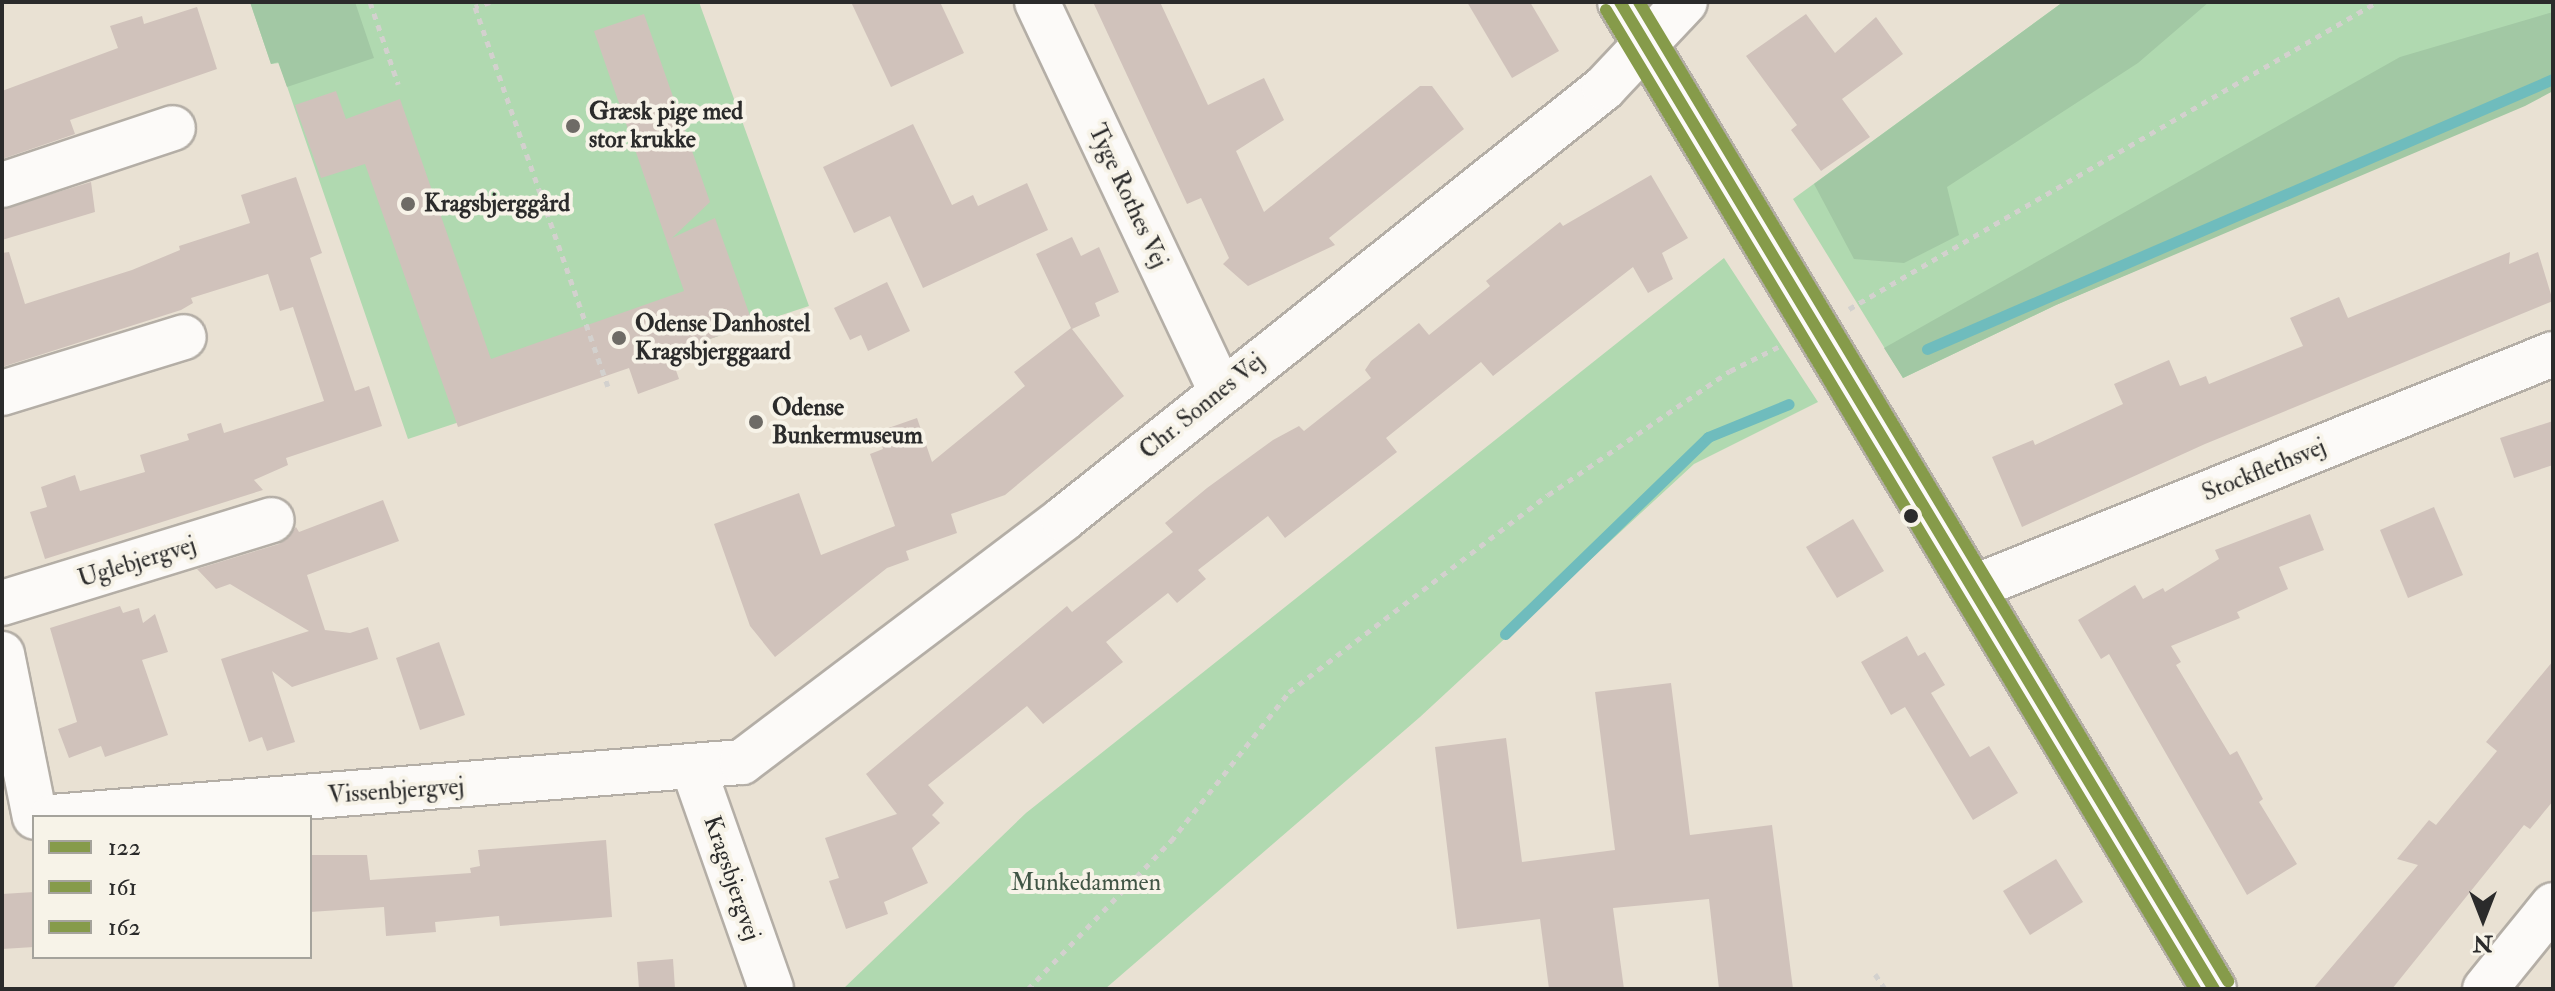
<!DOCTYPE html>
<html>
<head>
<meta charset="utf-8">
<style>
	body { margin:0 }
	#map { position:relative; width:2555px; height:991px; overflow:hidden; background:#e9e1d3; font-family:"IM FELL Double Pica",serif }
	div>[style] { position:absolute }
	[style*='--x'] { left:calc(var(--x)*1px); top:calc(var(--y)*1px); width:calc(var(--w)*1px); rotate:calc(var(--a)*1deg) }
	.green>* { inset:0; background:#b0d9b0 }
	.forest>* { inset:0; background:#a2c8a4 }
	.stream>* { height:11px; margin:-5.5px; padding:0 5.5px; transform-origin:5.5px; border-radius:5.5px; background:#6fbcbd }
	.building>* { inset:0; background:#d0c2bb }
	.path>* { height:5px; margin-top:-2.5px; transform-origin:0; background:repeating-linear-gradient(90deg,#d3d1ce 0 6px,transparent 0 12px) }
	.roads { filter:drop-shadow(2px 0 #b4aea6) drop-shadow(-2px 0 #b4aea6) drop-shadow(0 2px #b4aea6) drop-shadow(0 -2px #b4aea6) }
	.minor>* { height:44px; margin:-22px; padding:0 22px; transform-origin:22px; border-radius:22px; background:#fcfaf8 }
	.bus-1>* { height:12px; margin:-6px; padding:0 6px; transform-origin:6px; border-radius:6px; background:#869b4a }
	.bus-2>* { height:12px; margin:-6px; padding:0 6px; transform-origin:6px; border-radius:6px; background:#869b4a }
	.bus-3>* { height:12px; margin:-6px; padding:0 6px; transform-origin:6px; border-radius:6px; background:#869b4a }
	.dots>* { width:22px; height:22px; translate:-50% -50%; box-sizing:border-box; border:4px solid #f7f3e8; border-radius:50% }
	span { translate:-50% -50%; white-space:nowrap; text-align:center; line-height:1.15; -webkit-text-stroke:8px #f7f3e8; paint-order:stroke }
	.poi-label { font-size:24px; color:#2b2b2b; font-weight:700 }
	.left { translate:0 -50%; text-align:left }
	.street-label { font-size:24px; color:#2b2b2b }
	.park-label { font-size:24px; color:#405545 }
	.frame { position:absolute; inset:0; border:4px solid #2b2b2b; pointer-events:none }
	.legend { position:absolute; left:32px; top:815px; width:280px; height:144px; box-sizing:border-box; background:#f7f3e8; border:2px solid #a5a39c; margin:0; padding:10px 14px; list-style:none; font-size:24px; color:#2b2b2b }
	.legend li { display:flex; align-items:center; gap:16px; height:40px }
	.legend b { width:40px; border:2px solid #a5a39c }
	.north { position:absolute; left:2443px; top:879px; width:80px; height:80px; -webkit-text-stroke:6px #f7f3e8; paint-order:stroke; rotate:180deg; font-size:22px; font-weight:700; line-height:32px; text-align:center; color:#2b2b2b }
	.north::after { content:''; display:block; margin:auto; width:28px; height:36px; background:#2b2b2b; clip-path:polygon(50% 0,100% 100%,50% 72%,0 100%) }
</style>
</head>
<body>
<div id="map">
	<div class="green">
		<i style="clip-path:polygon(250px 2px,699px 2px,809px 306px,408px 439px,279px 63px,271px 64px)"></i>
		<i style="clip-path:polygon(2063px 2px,2553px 2px,2553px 91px,2056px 305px,1903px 378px,1793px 199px)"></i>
		<i style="clip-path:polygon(1724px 258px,1818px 402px,1694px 464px,1420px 717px,1105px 989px,843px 989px,1026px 813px)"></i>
	</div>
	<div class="forest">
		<i style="clip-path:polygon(250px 2px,355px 2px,374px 58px,287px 87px,278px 62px,271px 64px)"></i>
		<i style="clip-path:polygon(2063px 2px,2209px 2px,2138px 63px,1947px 187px,1959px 235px,1904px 263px,1854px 259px,1814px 184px)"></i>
		<i style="clip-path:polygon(2553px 12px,2553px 91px,2525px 106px,2056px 305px,1903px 378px,1884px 348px,2400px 57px)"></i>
	</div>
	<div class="stream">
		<i style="--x:1927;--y:349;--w:682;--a:-23.33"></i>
		<i style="--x:1505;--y:634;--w:283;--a:-44.1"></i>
		<i style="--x:1708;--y:437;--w:87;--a:-22.2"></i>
	</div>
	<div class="building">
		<i style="clip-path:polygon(851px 2px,940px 2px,964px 53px,891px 87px)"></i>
		<i style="clip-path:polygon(1093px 2px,1160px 2px,1208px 105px,1264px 78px,1284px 120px,1236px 151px,1264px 212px,1420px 86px,1432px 86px,1464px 129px,1329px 238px,1335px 245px,1248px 286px,1223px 264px,1229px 258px,1201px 198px,1187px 204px)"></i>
		<i style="clip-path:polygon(1467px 2px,1530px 2px,1559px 51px,1512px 78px)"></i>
		<i style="clip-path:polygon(197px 7px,217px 69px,70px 120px,75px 134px,2px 159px,2px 91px,118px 48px,110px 26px,142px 16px,144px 24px)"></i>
		<i style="clip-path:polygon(644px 14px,710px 202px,672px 238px,715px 218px,753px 324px,670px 353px,679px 379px,638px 394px,629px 368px,458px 427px,365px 164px,321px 178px,295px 105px,336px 91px,346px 119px,400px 99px,491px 359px,684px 291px,594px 31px)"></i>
		<i style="clip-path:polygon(1806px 14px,1835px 53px,1876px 17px,1903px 54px,1842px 99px,1870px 137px,1821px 171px,1791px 130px,1797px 125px,1746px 56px)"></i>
		<i style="clip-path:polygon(913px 124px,952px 205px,973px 195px,978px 206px,1027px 183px,1048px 230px,923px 288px,890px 216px,854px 233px,823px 167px)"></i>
		<i style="clip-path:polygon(1651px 175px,1688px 238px,1662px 253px,1673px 279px,1648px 293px,1633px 267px,1493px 376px,1481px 362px,1386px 438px,1397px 452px,1285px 538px,1268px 516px,1198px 570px,1206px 579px,1177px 603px,1168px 593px,1106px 642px,1123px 662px,1043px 724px,1027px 706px,928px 785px,944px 803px,932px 815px,940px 823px,912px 848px,928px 883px,884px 902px,888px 914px,846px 929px,829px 881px,839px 878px,825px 838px,897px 814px,866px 774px,1067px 606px,1072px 612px,1173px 532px,1165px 523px,1207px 488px,1273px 440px,1299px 426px,1304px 431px,1371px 378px,1365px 370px,1371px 361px,1419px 323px,1429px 335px,1490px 286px,1486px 281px,1560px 222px,1563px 226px)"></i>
		<i style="clip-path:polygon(296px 177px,322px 253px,310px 258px,355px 391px,369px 386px,382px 426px,286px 458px,288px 465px,254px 480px,263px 490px,45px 559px,30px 512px,47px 507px,41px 487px,75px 475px,80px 491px,145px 472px,140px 455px,189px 440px,187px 434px,221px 423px,224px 433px,324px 401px,293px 307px,280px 311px,268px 274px,191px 298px,193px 303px,181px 310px,2px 367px,2px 253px,9px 252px,25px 304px,132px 270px,180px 250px,179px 246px,250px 223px,241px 195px)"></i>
		<i style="clip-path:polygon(91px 182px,95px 212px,2px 240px,2px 209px)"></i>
		<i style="clip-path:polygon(1072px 237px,1081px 256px,1099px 247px,1119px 292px,1095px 303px,1100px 316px,1072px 329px,1124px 396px,1005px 495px,951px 514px,957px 533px,906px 551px,909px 560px,887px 568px,775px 657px,750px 626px,714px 524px,799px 493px,821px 555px,895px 526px,870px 454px,883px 449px,877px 432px,917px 418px,932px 462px,1025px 386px,1014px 372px,1071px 328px,1036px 254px)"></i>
		<i style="clip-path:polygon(2510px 252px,2509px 264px,2538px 252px,2553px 301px,2205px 444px,2022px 527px,1992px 457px,2033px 440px,2035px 445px,2123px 404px,2114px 384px,2169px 360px,2180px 386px,2206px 376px,2209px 384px,2303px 346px,2290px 318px,2339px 297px,2348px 318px)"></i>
		<i style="clip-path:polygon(887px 282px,910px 331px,868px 351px,861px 335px,850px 340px,834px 308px)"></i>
		<i style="clip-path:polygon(2553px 421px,2553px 465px,2514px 478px,2500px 438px)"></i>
		<i style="clip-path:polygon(383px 500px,399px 541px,307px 575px,325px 630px,350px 633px,368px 627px,378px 659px,292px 687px,272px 671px,295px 742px,267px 751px,262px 737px,249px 742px,221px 659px,309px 631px,230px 584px,216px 589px,197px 569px,279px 544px,296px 527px,299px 532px)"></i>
		<i style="clip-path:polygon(2434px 507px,2463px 575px,2408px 598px,2380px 530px)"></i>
		<i style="clip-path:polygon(2310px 514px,2324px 550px,2279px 567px,2288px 589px,2237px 612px,2240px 618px,2171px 646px,2181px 662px,2176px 665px,2230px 755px,2237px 751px,2263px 799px,2259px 802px,2297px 864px,2247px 895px,2109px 654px,2101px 659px,2078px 620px,2135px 585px,2143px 599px,2163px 588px,2165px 592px,2219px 559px,2215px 550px)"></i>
		<i style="clip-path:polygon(1853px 519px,1884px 571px,1837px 598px,1806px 547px)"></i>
		<i style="clip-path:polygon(120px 606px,123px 613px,139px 608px,143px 623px,155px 614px,168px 652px,142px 660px,168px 735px,105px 757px,101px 746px,69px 758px,58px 729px,77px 722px,50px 628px)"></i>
		<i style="clip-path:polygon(1907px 636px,1918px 656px,1925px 652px,1945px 685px,1931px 693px,1970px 757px,1989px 746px,2018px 793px,1973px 820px,1905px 707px,1891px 715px,1861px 662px)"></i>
		<i style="clip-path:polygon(439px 642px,465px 715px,420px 730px,396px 658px)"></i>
		<i style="clip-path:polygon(2553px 661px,2553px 801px,2530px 829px,2524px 825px,2392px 989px,2313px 989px,2418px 865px,2397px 859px,2429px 820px,2436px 825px,2497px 751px,2486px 742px)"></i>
		<i style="clip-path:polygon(1671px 683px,1690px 835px,1772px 825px,1793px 989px,1719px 989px,1709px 899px,1613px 908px,1624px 989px,1549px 989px,1540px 919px,1457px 929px,1435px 747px,1506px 738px,1522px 862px,1615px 850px,1595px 692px)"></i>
		<i style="clip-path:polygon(606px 840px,612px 917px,500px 926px,499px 916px,435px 922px,436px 932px,386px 936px,384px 907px,310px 912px,310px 855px,367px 855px,370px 880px,471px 873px,470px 868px,480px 866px,478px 850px)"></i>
		<i style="clip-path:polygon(2056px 859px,2083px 902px,2030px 935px,2003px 891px)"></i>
		<i style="clip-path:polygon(34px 892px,34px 947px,2px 949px,2px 894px)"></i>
		<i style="clip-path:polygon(673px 959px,675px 989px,639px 989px,637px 962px)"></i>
	</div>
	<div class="path">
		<i style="--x:370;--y:2;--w:87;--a:71.1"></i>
		<i style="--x:490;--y:2;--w:16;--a:162"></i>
		<i style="--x:475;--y:7;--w:402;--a:70.7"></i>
		<i style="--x:1849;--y:309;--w:611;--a:-30.18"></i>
		<i style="--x:1875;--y:974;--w:18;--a:56"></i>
		<i style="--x:1028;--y:989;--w:206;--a:-46"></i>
		<i style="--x:1171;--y:841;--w:190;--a:-51.6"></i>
		<i style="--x:1289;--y:692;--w:325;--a:-37.3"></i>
		<i style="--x:1548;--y:495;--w:220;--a:-34.3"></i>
		<i style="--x:1730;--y:371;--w:56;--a:-26.6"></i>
	</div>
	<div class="roads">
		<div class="minor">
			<i style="--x:1037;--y:2;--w:428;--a:64.7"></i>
			<i style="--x:1620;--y:2;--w:1152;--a:58.96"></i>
			<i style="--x:2;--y:185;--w:180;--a:-18.4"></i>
			<i style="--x:2;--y:393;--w:190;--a:-17.1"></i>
			<i style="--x:1975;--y:587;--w:623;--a:-21.96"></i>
			<i style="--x:2;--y:603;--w:282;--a:-17.1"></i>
			<i style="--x:2;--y:654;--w:166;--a:78.6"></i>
			<i style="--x:693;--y:767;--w:235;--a:70.6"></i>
			<i style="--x:52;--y:817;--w:692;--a:-4.56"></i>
			<i style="--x:742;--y:762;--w:403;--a:-37.1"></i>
			<i style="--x:1063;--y:519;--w:692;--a:-38.54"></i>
			<i style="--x:1604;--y:88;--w:118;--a:-46.7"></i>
			<i style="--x:2485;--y:989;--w:108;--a:-51"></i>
		</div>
	</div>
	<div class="bus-1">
		<i style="--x:1620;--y:2;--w:1152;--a:58.96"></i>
	</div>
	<div class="bus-2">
		<i style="--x:1606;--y:10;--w:1143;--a:58.97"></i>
	</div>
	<div class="bus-3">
		<i style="--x:1639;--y:2;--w:1143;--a:58.97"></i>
	</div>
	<div class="dots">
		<i style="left:573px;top:126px;background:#6e6b66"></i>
		<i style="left:408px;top:204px;background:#6e6b66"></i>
		<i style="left:619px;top:338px;background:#6e6b66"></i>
		<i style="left:756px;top:422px;background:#6e6b66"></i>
		<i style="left:1911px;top:516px;background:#2b2b2b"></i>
	</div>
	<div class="poi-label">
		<span class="left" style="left:589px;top:126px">Græsk pige med<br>stor krukke</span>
		<span class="left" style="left:424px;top:204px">Kragsbjerggård</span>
		<span class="left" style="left:635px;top:338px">Odense Danhostel<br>Kragsbjerggaard</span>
		<span class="left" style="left:772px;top:422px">Odense<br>Bunkermuseum</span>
	</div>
	<div class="street-label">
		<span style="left:1128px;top:196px;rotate:65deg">Tyge Rothes Vej</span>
		<span style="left:1202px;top:406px;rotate:-39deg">Chr. Sonnes Vej</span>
		<span style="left:2264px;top:470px;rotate:-22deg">Stockflethsvej</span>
		<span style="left:137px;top:562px;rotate:-17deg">Uglebjergvej</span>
		<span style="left:396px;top:791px;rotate:-4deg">Vissenbjergvej</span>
		<span style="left:732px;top:878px;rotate:71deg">Kragsbjergvej</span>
	</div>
	<div class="park-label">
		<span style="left:1086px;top:883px">Munkedammen</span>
	</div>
	<div class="frame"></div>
	<ul class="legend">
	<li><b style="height:10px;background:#869b4a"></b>122</li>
	<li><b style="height:10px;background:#869b4a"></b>161</li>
	<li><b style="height:10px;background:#869b4a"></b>162</li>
	</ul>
	<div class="north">N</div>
</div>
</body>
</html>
